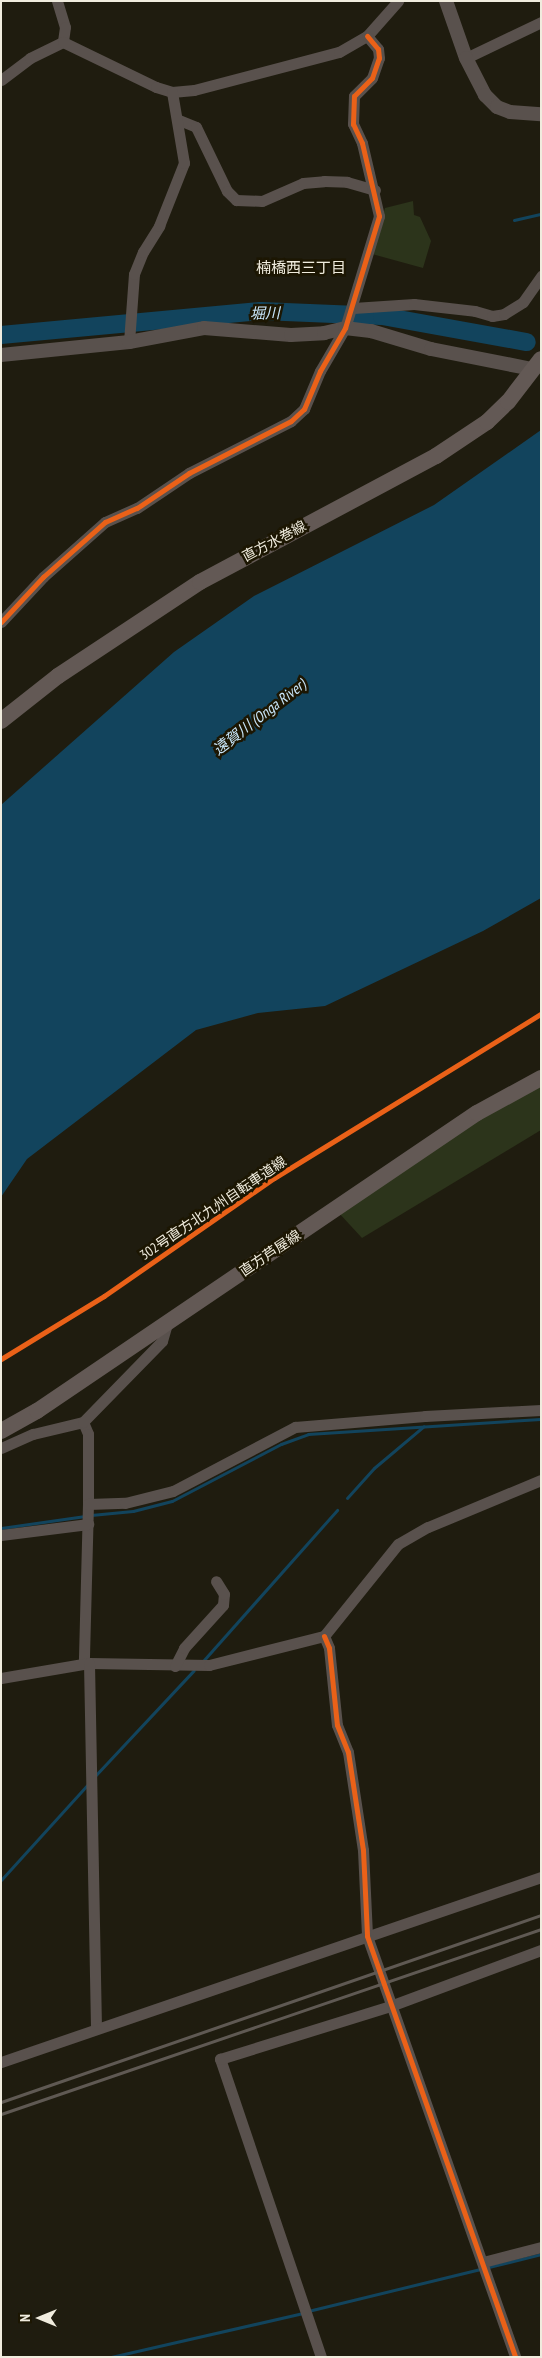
<!DOCTYPE html>
<html>
<head>
<meta charset="utf-8">
<style>
	body { margin:0 }
	#map { position:relative; width:542px; height:2358px; overflow:hidden; background:#1f1c0f; font-family:"PT Sans Narrow","Noto Sans JP",sans-serif }
	div>[style] { position:absolute }
	[style*='--x'] { left:calc(var(--x)*1px); top:calc(var(--y)*1px); width:calc(var(--w)*1px); rotate:calc(var(--a)*1deg) }
	.green>* { inset:0; background:#2c341b }
	.water>* { inset:0; background:#12445d }
	.stream>* { height:3px; margin:-1.5px; padding:0 1.5px; transform-origin:1.5px; border-radius:1.5px; background:#12445d }
	.river>* { height:18px; margin:-9px; padding:0 9px; transform-origin:9px; border-radius:9px; background:#12445d }
	.minor>* { height:11px; margin:-5.5px; padding:0 5.5px; transform-origin:5.5px; border-radius:5.5px; background:#59514d }
	.tertiary>* { height:14px; margin:-7px; padding:0 7px; transform-origin:7px; border-radius:7px; background:#59514d }
	.primary>* { height:16px; margin:-8px; padding:0 8px; transform-origin:8px; border-radius:8px; background:#635955 }
	.rail>* { height:3px; margin:-1.5px; padding:0 1.5px; transform-origin:1.5px; border-radius:1.5px; background:#5f5953 }
	.cycleway>* { height:5px; margin:-2.5px; padding:0 2.5px; transform-origin:2.5px; border-radius:2.5px; background:#ea6118 }
	span { translate:-50% -50%; white-space:nowrap; text-align:center; line-height:1.15; -webkit-text-stroke:5px #1c1602; paint-order:stroke }
	.street-label { font-size:14px; color:#f0ecde }
	.neighbourhood-label { font-size:15px; color:#f0ecde }
	.water-label { font-size:15px; color:#c9e7fb; font-style:italic }
	.frame { position:absolute; inset:0; border:2px solid #f0ecde; pointer-events:none }
	.north { position:absolute; left:15px; top:2293px; width:50px; height:50px; -webkit-text-stroke:4px #1c1602; paint-order:stroke; rotate:270deg; font-size:14px; font-weight:700; line-height:20px; text-align:center; color:#f0ecde }
	.north::after { content:''; display:block; margin:auto; width:18px; height:22px; background:#f0ecde; clip-path:polygon(50% 0,100% 100%,50% 72%,0 100%) }
</style>
</head>
<body>
<div id="map">
	<div class="green">
		<i style="clip-path:polygon(413px 201px,414px 215px,420px 217px,431px 241px,423px 268px,372px 254px,385px 208px)"></i>
		<i style="clip-path:polygon(541px 1083px,541px 1130px,362px 1238px,338px 1212px,474px 1121px)"></i>
	</div>
	<div class="water">
		<i style="clip-path:polygon(541px 430px,541px 898px,483px 931px,325px 1006px,258px 1013px,196px 1030px,27px 1159px,1px 1197px,1px 805px,174px 652px,254px 596px,434px 505px)"></i>
	</div>
	<div class="stream">
		<i style="--x:514;--y:220;--w:28;--a:-13"></i>
		<i style="--x:347;--y:1498;--w:40;--a:-48"></i>
		<i style="--x:374;--y:1468;--w:65;--a:-40"></i>
		<i style="--x:91;--y:1515;--w:42;--a:-5.4"></i>
		<i style="--x:133;--y:1511;--w:40;--a:-14.4"></i>
		<i style="--x:172;--y:1501;--w:123;--a:-27.6"></i>
		<i style="--x:281;--y:1444;--w:29;--a:-20"></i>
		<i style="--x:308;--y:1434;--w:233;--a:-3.7"></i>
		<i style="--x:1;--y:1528;--w:85;--a:-8.1"></i>
		<i style="--x:203;--y:1661;--w:202;--a:-48.4"></i>
		<i style="--x:94;--y:1777;--w:146;--a:-46.9"></i>
		<i style="--x:1;--y:1880;--w:128;--a:-47.8"></i>
		<i style="--x:308;--y:2311;--w:240;--a:-13.7"></i>
		<i style="--x:111;--y:2357;--w:197;--a:-12.9"></i>
	</div>
	<div class="river">
		<i style="--x:1;--y:335;--w:261;--a:-5.3"></i>
		<i style="--x:261;--y:311;--w:121;--a:2.4"></i>
		<i style="--x:382;--y:316;--w:147;--a:10.2"></i>
	</div>
	<div class="minor">
		<i style="--x:57;--y:1;--w:27;--a:73"></i>
		<i style="--x:65;--y:27;--w:15;--a:98"></i>
		<i style="--x:466;--y:58;--w:83;--a:-25.6"></i>
		<i style="--x:1;--y:80;--w:36;--a:-37"></i>
		<i style="--x:30;--y:58;--w:37;--a:-26"></i>
		<i style="--x:63;--y:42;--w:103;--a:25.8"></i>
		<i style="--x:156;--y:87;--w:17;--a:17"></i>
		<i style="--x:172;--y:92;--w:22;--a:-5"></i>
		<i style="--x:194;--y:90;--w:150;--a:-14.7"></i>
		<i style="--x:339;--y:52;--w:32;--a:-30"></i>
		<i style="--x:367;--y:36;--w:47;--a:-48.5"></i>
		<i style="--x:179;--y:120;--w:18;--a:22"></i>
		<i style="--x:196;--y:127;--w:71;--a:64.2"></i>
		<i style="--x:227;--y:191;--w:13;--a:45"></i>
		<i style="--x:236;--y:200;--w:26;--a:2"></i>
		<i style="--x:262;--y:201;--w:45;--a:-23.7"></i>
		<i style="--x:303;--y:183;--w:21;--a:-5"></i>
		<i style="--x:324;--y:181;--w:23;--a:2"></i>
		<i style="--x:347;--y:182;--w:29;--a:16"></i>
		<i style="--x:353;--y:308;--w:61;--a:-3.8"></i>
		<i style="--x:414;--y:304;--w:61;--a:6.5"></i>
		<i style="--x:475;--y:311;--w:18;--a:16"></i>
		<i style="--x:492;--y:316;--w:12;--a:-9"></i>
		<i style="--x:504;--y:314;--w:22;--a:-32"></i>
		<i style="--x:523;--y:302;--w:32;--a:-55"></i>
		<i style="--x:129;--y:342;--w:68;--a:-85.8"></i>
		<i style="--x:134;--y:274;--w:24;--a:-68"></i>
		<i style="--x:143;--y:252;--w:31;--a:-58"></i>
		<i style="--x:159;--y:226;--w:68;--a:-68.4"></i>
		<i style="--x:184;--y:163;--w:72;--a:-99.6"></i>
		<i style="--x:1;--y:622;--w:62;--a:-47"></i>
		<i style="--x:43;--y:577;--w:83;--a:-41.6"></i>
		<i style="--x:105;--y:522;--w:35;--a:-24"></i>
		<i style="--x:137;--y:508;--w:63;--a:-33.9"></i>
		<i style="--x:189;--y:473;--w:114;--a:-27"></i>
		<i style="--x:291;--y:421;--w:18;--a:-43"></i>
		<i style="--x:304;--y:409;--w:41;--a:-67.2"></i>
		<i style="--x:320;--y:371;--w:50;--a:-59.8"></i>
		<i style="--x:345;--y:328;--w:117;--a:-73.1"></i>
		<i style="--x:379;--y:216;--w:75;--a:-103.1"></i>
		<i style="--x:362;--y:143;--w:21;--a:-115"></i>
		<i style="--x:353;--y:124;--w:28;--a:-88"></i>
		<i style="--x:354;--y:96;--w:25;--a:-45"></i>
		<i style="--x:372;--y:78;--w:21;--a:-71"></i>
		<i style="--x:379;--y:58;--w:9;--a:-96"></i>
		<i style="--x:378;--y:49;--w:17;--a:-130"></i>
		<i style="--x:83;--y:1422;--w:13;--a:67"></i>
		<i style="--x:88;--y:1434;--w:70;--a:90"></i>
		<i style="--x:88;--y:1504;--w:158;--a:91.5"></i>
		<i style="--x:1;--y:1448;--w:35;--a:-24"></i>
		<i style="--x:33;--y:1434;--w:51;--a:-13.5"></i>
		<i style="--x:83;--y:1422;--w:113;--a:-45.7"></i>
		<i style="--x:162;--y:1341;--w:19;--a:-74"></i>
		<i style="--x:88;--y:1504;--w:37;--a:-2"></i>
		<i style="--x:125;--y:1503;--w:49;--a:-14"></i>
		<i style="--x:173;--y:1491;--w:138;--a:-27.7"></i>
		<i style="--x:295;--y:1427;--w:130;--a:-4.8"></i>
		<i style="--x:425;--y:1416;--w:116;--a:-3"></i>
		<i style="--x:1;--y:1535;--w:88;--a:-7.2"></i>
		<i style="--x:324;--y:1636;--w:13;--a:67"></i>
		<i style="--x:329;--y:1648;--w:77;--a:84.1"></i>
		<i style="--x:337;--y:1725;--w:29;--a:68"></i>
		<i style="--x:348;--y:1752;--w:99;--a:81.3"></i>
		<i style="--x:363;--y:1850;--w:86;--a:87.3"></i>
		<i style="--x:367;--y:1936;--w:446;--a:70.6"></i>
		<i style="--x:89;--y:1663;--w:120;--a:1"></i>
		<i style="--x:209;--y:1665;--w:119;--a:-14.2"></i>
		<i style="--x:324;--y:1636;--w:118;--a:-51.2"></i>
		<i style="--x:398;--y:1544;--w:34;--a:-30"></i>
		<i style="--x:428;--y:1527;--w:122;--a:-22.6"></i>
		<i style="--x:175;--y:1666;--w:20;--a:-63"></i>
		<i style="--x:184;--y:1648;--w:58;--a:-47.8"></i>
		<i style="--x:223;--y:1605;--w:11;--a:-85"></i>
		<i style="--x:224;--y:1594;--w:15;--a:-122"></i>
		<i style="--x:1;--y:1678;--w:89;--a:-9.7"></i>
		<i style="--x:89;--y:1663;--w:366;--a:88.9"></i>
		<i style="--x:1;--y:2062;--w:571;--a:-18.91"></i>
		<i style="--x:483;--y:2262;--w:60;--a:-14.5"></i>
		<i style="--x:321;--y:2357;--w:315;--a:-108.7"></i>
		<i style="--x:220;--y:2059;--w:181;--a:-17.3"></i>
		<i style="--x:393;--y:2005;--w:158;--a:-20.4"></i>
	</div>
	<div class="tertiary">
		<i style="--x:446;--y:1;--w:60;--a:70.7"></i>
		<i style="--x:466;--y:58;--w:42;--a:62.8"></i>
		<i style="--x:485;--y:95;--w:17;--a:45"></i>
		<i style="--x:497;--y:107;--w:14;--a:21"></i>
		<i style="--x:510;--y:112;--w:31;--a:4"></i>
		<i style="--x:1;--y:355;--w:129;--a:-5.8"></i>
		<i style="--x:129;--y:342;--w:76;--a:-10.6"></i>
		<i style="--x:204;--y:328;--w:87;--a:4.6"></i>
		<i style="--x:291;--y:335;--w:33;--a:-3"></i>
		<i style="--x:324;--y:333;--w:22;--a:-13"></i>
		<i style="--x:345;--y:328;--w:26;--a:7"></i>
		<i style="--x:371;--y:331;--w:63;--a:16.7"></i>
		<i style="--x:431;--y:349;--w:103;--a:11.2"></i>
	</div>
	<div class="primary">
		<i style="--x:1;--y:721;--w:73;--a:-38.3"></i>
		<i style="--x:58;--y:676;--w:170;--a:-33.5"></i>
		<i style="--x:200;--y:582;--w:268;--a:-28.1"></i>
		<i style="--x:436;--y:456;--w:61;--a:-33.7"></i>
		<i style="--x:487;--y:422;--w:29;--a:-44"></i>
		<i style="--x:508;--y:402;--w:54;--a:-52.5"></i>
		<i style="--x:1;--y:1431;--w:41;--a:-29.1"></i>
		<i style="--x:37;--y:1411;--w:531;--a:-34.11"></i>
		<i style="--x:477;--y:1113;--w:73;--a:-28.7"></i>
	</div>
	<div class="rail">
		<i style="--x:1;--y:2102;--w:571;--a:-19.1"></i>
		<i style="--x:1;--y:2114;--w:571;--a:-18.91"></i>
	</div>
	<div class="cycleway">
		<i style="--x:1;--y:622;--w:62;--a:-47"></i>
		<i style="--x:43;--y:577;--w:83;--a:-41.6"></i>
		<i style="--x:105;--y:522;--w:35;--a:-24"></i>
		<i style="--x:137;--y:508;--w:63;--a:-33.9"></i>
		<i style="--x:189;--y:473;--w:114;--a:-27"></i>
		<i style="--x:291;--y:421;--w:18;--a:-43"></i>
		<i style="--x:304;--y:409;--w:41;--a:-67.2"></i>
		<i style="--x:320;--y:371;--w:50;--a:-59.8"></i>
		<i style="--x:345;--y:328;--w:117;--a:-73.1"></i>
		<i style="--x:379;--y:216;--w:75;--a:-103.1"></i>
		<i style="--x:362;--y:143;--w:21;--a:-115"></i>
		<i style="--x:353;--y:124;--w:28;--a:-88"></i>
		<i style="--x:354;--y:96;--w:25;--a:-45"></i>
		<i style="--x:372;--y:78;--w:21;--a:-71"></i>
		<i style="--x:379;--y:58;--w:9;--a:-96"></i>
		<i style="--x:378;--y:49;--w:17;--a:-130"></i>
		<i style="--x:1;--y:1359;--w:121;--a:-31.5"></i>
		<i style="--x:104;--y:1296;--w:207;--a:-34.8"></i>
		<i style="--x:274;--y:1178;--w:313;--a:-31.6"></i>
		<i style="--x:324;--y:1636;--w:13;--a:67"></i>
		<i style="--x:329;--y:1648;--w:77;--a:84.1"></i>
		<i style="--x:337;--y:1725;--w:29;--a:68"></i>
		<i style="--x:348;--y:1752;--w:99;--a:81.3"></i>
		<i style="--x:363;--y:1850;--w:86;--a:87.3"></i>
		<i style="--x:367;--y:1936;--w:446;--a:70.6"></i>
	</div>
	<div class="street-label">
		<span style="left:274px;top:541px;rotate:-28deg">直方水巻線</span>
		<span style="left:213px;top:1208px;rotate:-34deg">302号直方北九州自転車道線</span>
		<span style="left:270px;top:1253px;rotate:-34deg">直方芦屋線</span>
	</div>
	<div class="neighbourhood-label">
		<span style="left:301px;top:268px">楠橋西三丁目</span>
	</div>
	<div class="water-label">
		<span style="left:265px;top:313px;rotate:-1deg">堀川</span>
		<span style="left:259px;top:717px;rotate:-38deg">遠賀川 (Onga River)</span>
	</div>
	<div class="frame"></div>
	<div class="north">N</div>
</div>
</body>
</html>
